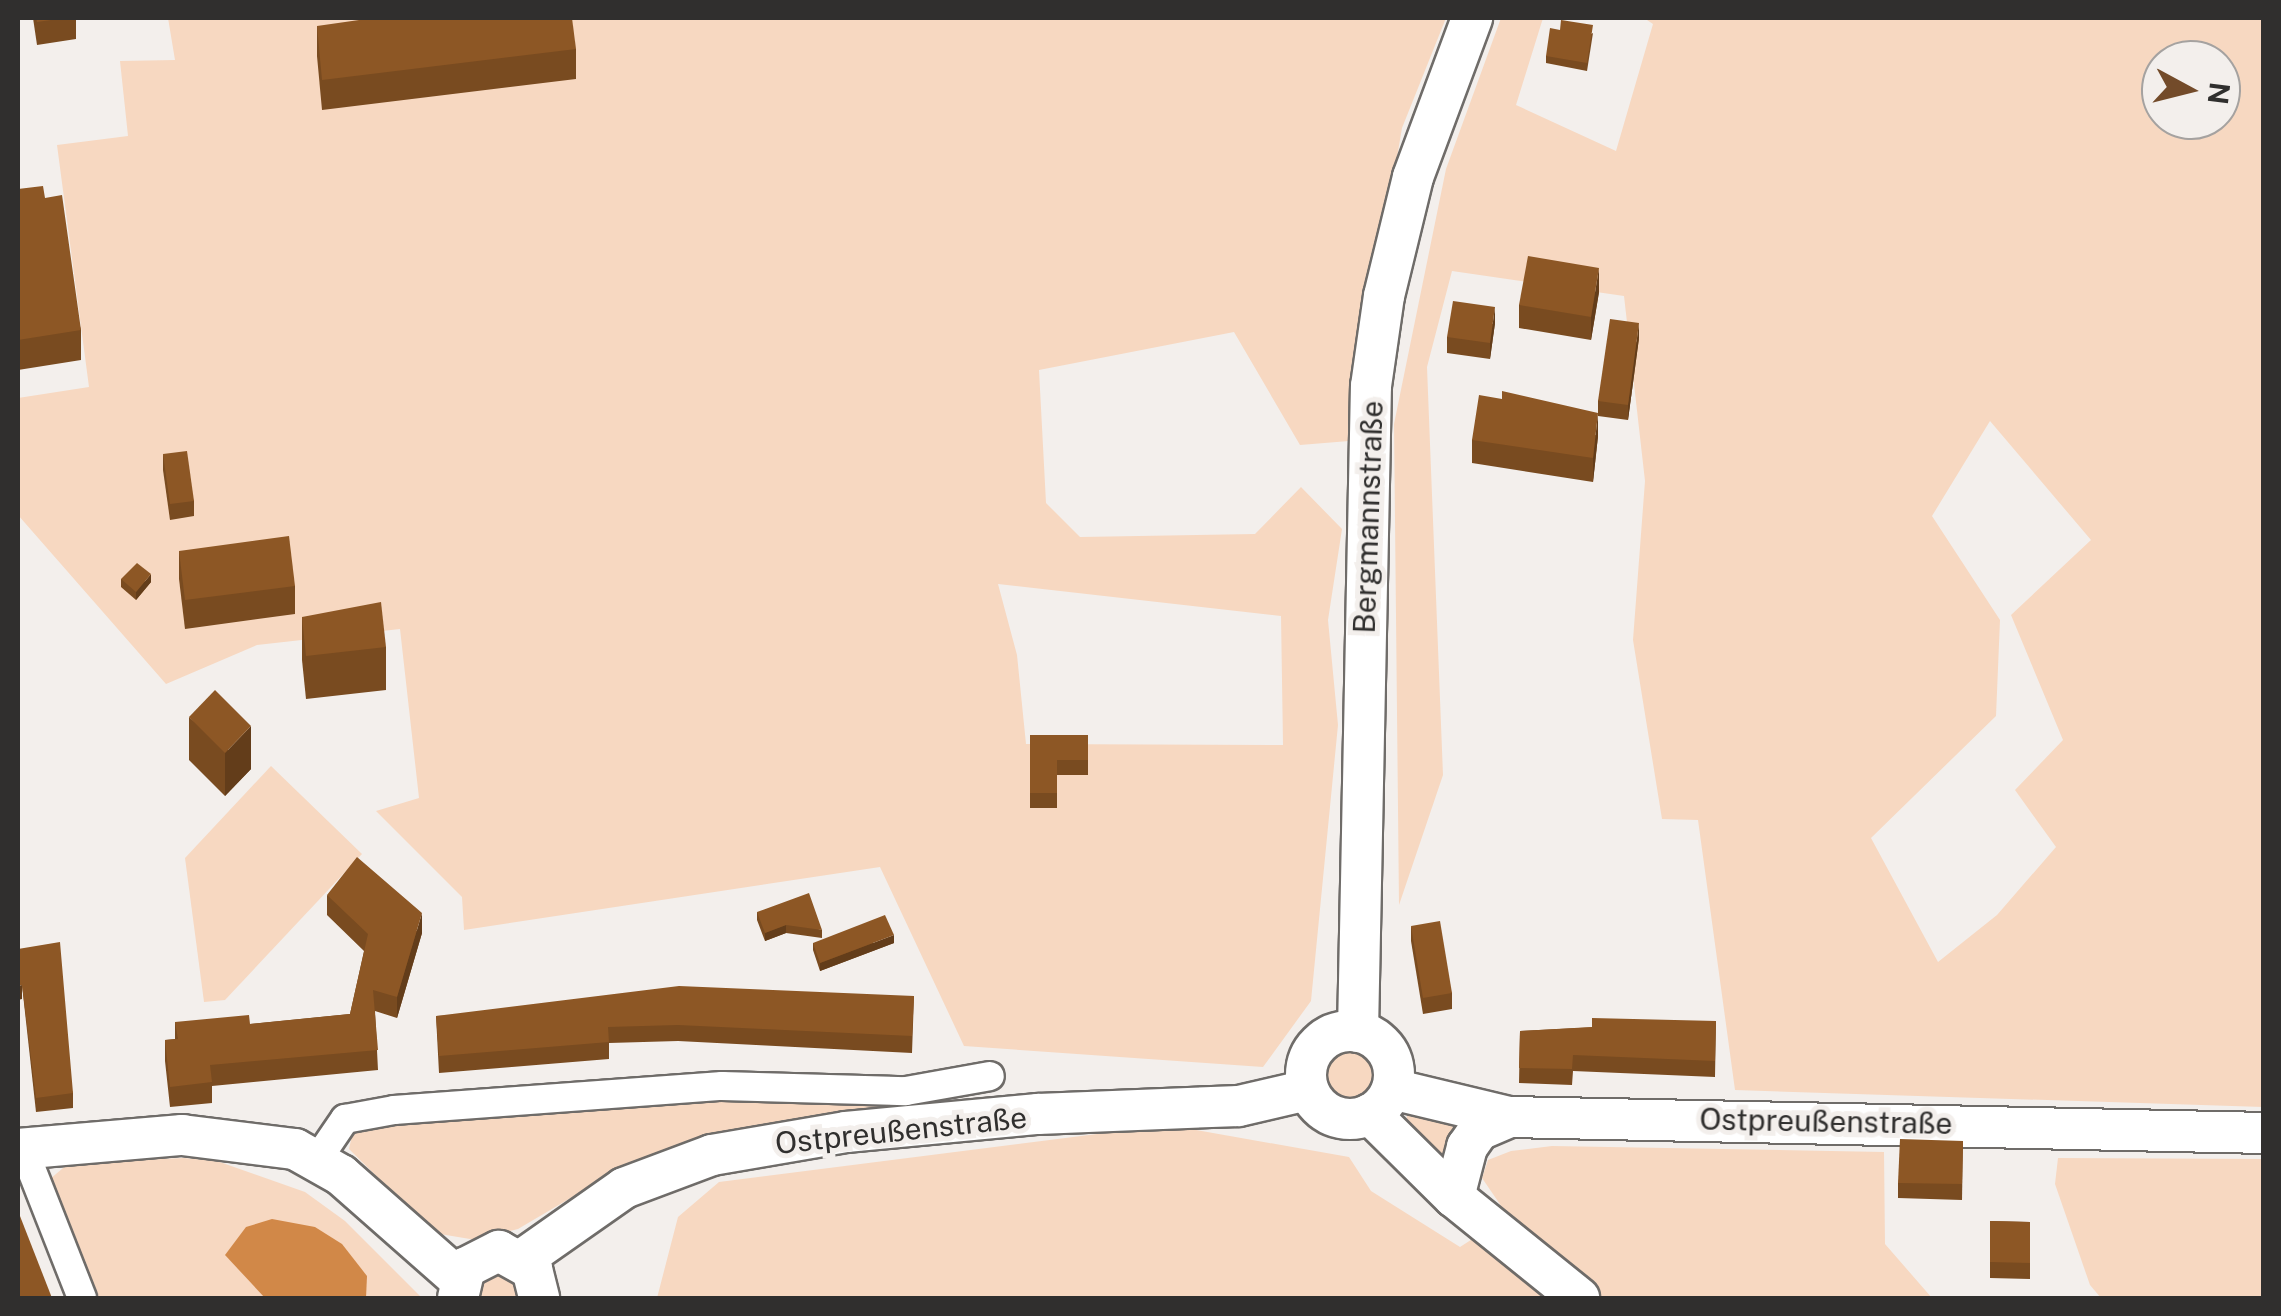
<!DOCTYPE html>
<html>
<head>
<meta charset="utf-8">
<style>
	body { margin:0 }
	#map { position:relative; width:2281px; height:1316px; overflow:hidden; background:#f3efec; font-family:"Public Sans",sans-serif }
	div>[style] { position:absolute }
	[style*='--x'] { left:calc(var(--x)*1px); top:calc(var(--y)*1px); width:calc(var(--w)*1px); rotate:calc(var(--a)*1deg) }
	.green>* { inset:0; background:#f7d8c1 }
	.round { border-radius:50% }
	.water>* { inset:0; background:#d18848 }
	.roads { filter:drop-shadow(2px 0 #6f6c69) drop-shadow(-2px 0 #6f6c69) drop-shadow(0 2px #6f6c69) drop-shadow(0 -2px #6f6c69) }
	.street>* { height:28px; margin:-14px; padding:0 14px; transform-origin:14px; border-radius:14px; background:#fff }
	.secondary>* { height:40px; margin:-20px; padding:0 20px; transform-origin:20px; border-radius:20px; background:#fff }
	.secondary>.ring { margin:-20px; padding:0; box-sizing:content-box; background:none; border:40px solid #fff; border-radius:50% }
	.wall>* { inset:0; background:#794b20 }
	.shaded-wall>* { inset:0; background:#633d1a }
	.building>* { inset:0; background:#8d5725 }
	span { translate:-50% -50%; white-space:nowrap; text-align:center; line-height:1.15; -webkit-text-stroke:10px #f3efec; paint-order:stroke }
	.street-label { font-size:30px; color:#302f2e }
	.frame { position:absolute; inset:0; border:20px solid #302f2e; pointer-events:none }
	.north { position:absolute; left:2141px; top:40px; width:100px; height:100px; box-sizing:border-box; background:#f3efec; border:2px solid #a5a2a0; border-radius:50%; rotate:97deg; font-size:28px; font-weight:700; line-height:40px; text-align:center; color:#302f2e }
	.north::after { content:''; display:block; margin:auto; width:35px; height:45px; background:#734b2a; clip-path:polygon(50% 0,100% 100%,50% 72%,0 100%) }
</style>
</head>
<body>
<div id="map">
	<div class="green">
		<i style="clip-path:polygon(evenodd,168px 18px,1446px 18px,1402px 128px,1349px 441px,1300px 445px,1234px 332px,1039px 370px,1046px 503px,1080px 537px,1255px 534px,1301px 487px,1342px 529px,1328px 620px,1338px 725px,1311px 1001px,1263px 1067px,964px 1046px,880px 867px,464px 930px,462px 897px,376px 811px,419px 798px,400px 629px,257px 645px,166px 684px,18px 515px,18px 398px,89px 387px,57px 145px,128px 136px,120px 61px,175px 60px,168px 18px,998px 584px,1281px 616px,1283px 745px,1026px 744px,1017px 655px,998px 584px)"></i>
		<i style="clip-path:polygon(evenodd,1501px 18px,1543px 18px,1516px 105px,1616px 151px,1653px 24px,1644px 18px,2263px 18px,2263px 1107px,1735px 1090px,1698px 820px,1662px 819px,1633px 640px,1645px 481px,1624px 296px,1452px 271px,1427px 367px,1443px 775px,1399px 905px,1394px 424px,1446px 169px,1501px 18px,2161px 60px,2221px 60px,2221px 120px,2161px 120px,2161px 60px,1501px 18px,1990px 421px,2091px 540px,2011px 615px,2063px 740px,2015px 790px,2056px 847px,1997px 915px,1938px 962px,1871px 838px,1996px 716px,2000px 620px,1932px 516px,1990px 421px)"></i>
		<i style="clip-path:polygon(271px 766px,362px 854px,225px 1000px,204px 1002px,185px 858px)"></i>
		<i class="round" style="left:1325px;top:1048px;width:52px;height:52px"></i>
		<i style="clip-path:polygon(699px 1100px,932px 1103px,696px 1141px,613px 1173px,518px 1229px,476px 1240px,434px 1233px,349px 1149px,353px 1131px,377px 1126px)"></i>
		<i style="clip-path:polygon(1421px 1115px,1460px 1123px,1444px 1163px,1406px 1125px,1407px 1115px)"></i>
		<i style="clip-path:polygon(1168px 1125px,1349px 1157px,1371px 1191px,1460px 1247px,1508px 1216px,1482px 1178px,1488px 1160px,1511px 1151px,1552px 1146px,1884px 1152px,1885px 1244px,1932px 1298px,657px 1298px,678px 1217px,719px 1182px)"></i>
		<i style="clip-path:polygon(184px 1158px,217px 1161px,305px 1192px,345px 1221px,422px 1298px,95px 1298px,50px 1179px,69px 1163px)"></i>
		<i style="clip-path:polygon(2058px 1158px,2263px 1159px,2263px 1298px,2101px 1298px,2090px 1285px,2055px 1184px)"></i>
		<i style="clip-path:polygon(500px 1272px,517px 1282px,519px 1298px,479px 1298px,482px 1280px)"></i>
	</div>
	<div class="water">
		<i style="clip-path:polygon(272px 1219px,315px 1227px,342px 1244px,367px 1276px,366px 1298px,265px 1298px,225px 1255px,246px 1227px)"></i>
	</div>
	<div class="roads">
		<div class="street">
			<i style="--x:23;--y:1148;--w:161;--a:68.5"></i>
			<i style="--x:317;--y:1160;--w:50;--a:-55.7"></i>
			<i style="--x:345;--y:1119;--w:50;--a:-10.4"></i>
			<i style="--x:394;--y:1110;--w:329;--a:-4.2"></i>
			<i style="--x:722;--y:1086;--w:184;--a:1.6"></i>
			<i style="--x:906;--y:1091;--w:85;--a:-10.1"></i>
		</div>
		<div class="secondary">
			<i class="ring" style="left:1306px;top:1031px;width:48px;height:48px"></i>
			<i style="--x:1358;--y:1032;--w:646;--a:-88.85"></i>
			<i style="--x:1371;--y:386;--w:91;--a:-81.8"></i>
			<i style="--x:1384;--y:296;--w:122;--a:-76.3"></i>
			<i style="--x:1413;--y:177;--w:170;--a:-69.6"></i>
			<i style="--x:1392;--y:1089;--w:120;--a:13.5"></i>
			<i style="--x:1509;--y:1117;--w:755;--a:1.21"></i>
			<i style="--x:1370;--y:1114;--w:118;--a:44.7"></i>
			<i style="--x:1454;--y:1197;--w:161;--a:38.9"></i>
			<i style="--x:18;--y:1149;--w:165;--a:-4.9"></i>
			<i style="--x:182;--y:1135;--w:114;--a:7.1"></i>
			<i style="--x:295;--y:1149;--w:53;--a:29.5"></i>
			<i style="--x:341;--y:1175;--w:157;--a:41.4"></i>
			<i style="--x:1454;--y:1197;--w:52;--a:-75.4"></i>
			<i style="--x:1467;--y:1147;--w:21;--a:-55"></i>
			<i style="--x:1479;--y:1130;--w:33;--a:-23"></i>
			<i style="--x:523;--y:1259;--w:123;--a:-35.1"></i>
			<i style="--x:624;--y:1188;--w:94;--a:-20.6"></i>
			<i style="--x:712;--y:1155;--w:136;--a:-9.7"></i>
			<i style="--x:846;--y:1132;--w:193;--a:-5.4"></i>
			<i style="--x:1038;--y:1114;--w:201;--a:-2.3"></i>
			<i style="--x:1239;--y:1106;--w:71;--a:-13.1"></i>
			<i style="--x:458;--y:1298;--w:31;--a:-77"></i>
			<i style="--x:465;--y:1268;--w:38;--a:-27"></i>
			<i style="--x:499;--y:1251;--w:38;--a:29"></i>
			<i style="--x:532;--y:1269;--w:30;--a:76"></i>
		</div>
	</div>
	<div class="wall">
		<i style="clip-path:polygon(33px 18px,76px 18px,76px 39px,37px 45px)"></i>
		<i style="clip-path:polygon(317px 26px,576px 49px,576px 79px,322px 110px,317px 56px)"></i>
		<i style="clip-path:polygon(1593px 33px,1587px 71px,1546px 63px,1546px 56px)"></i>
		<i style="clip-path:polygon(18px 189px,45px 198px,81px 330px,81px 360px,18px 370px)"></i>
		<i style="clip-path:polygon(1599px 292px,1591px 340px,1519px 328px,1519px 305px)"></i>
		<i style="clip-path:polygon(1495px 323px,1490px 359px,1447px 353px,1447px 337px)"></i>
		<i style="clip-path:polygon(1639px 338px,1628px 420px,1598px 416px,1598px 401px)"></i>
		<i style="clip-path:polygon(1502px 399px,1598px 436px,1593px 482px,1472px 463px,1472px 440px)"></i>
		<i style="clip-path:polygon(163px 454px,194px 501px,194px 516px,170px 520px,163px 470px)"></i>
		<i style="clip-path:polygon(179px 551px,295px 586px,295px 614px,185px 629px,179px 579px)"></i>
		<i style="clip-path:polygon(121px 579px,151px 582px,136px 600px,121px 587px)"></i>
		<i style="clip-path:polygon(302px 617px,386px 647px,386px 690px,306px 699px,302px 660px)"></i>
		<i style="clip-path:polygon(189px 717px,251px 769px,225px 796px,189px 760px)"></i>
		<i style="clip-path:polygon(1030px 735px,1088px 735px,1088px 775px,1057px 775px,1057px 808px,1030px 808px)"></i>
		<i style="clip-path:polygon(327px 895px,422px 933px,397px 1018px,375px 1011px,378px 1070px,212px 1086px,212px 1103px,170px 1107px,165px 1061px,165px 1040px,175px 1039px,175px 1022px,250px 1024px,350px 1014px,364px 951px,327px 915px)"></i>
		<i style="clip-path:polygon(757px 912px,822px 930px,822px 938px,786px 933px,765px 941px,757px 920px)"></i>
		<i style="clip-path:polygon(1411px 926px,1452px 993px,1452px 1009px,1423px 1014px,1411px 941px)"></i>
		<i style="clip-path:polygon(813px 943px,894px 943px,820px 971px,813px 950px)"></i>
		<i style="clip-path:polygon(18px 949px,73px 1093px,73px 1108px,36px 1112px)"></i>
		<i style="clip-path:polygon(914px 996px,912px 1053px,678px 1041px,609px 1043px,609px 1059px,439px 1073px,436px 1016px)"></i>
		<i style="clip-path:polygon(1716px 1021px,1715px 1077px,1573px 1071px,1572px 1085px,1519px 1083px,1520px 1031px)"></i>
		<i style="clip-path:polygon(1963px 1141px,1962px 1200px,1898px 1198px,1898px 1183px)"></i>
		<i style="clip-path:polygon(1990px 1221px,2030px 1222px,2030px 1279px,1990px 1278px)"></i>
	</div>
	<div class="shaded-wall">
		<i style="clip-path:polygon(1599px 268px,1599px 292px,1591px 340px,1591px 317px)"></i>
		<i style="clip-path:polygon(1495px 307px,1495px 323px,1490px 359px,1490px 343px)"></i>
		<i style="clip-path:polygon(1639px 323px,1639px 338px,1628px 420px,1628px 405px)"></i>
		<i style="clip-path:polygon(1598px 413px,1598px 436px,1593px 482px,1593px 458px)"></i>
		<i style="clip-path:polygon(151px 574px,151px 582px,136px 600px,136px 592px)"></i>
		<i style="clip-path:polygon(251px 726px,251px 769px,225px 796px,225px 753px)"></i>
		<i style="clip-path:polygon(422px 913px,422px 933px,397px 1018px,397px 997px)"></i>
		<i style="clip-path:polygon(786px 925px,786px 933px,765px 941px,765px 933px)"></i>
		<i style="clip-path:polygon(894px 935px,894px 943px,820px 971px,820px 963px)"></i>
		<i style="clip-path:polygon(22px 985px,22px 999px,18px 1000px,18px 986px)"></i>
	</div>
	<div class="building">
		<i style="clip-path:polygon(36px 18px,65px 18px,37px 22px)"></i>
		<i style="clip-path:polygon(373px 18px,572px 18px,576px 49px,322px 80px,317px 26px)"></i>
		<i style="clip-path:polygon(1561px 20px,1593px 25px,1587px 63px,1546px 56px,1550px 28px,1560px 30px)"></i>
		<i style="clip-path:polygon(43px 186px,45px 198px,62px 195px,81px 330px,18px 340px,18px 189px)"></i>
		<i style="clip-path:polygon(1528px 256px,1599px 268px,1591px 317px,1519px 305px)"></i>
		<i style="clip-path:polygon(1453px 301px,1495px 307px,1490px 343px,1447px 337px)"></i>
		<i style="clip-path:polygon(1610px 319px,1639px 323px,1628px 405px,1598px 401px)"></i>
		<i style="clip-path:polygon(1502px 391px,1598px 413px,1593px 458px,1472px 440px,1479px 395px,1502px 399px)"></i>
		<i style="clip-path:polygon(187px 451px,194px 501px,170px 504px,163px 454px)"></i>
		<i style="clip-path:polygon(289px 536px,295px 586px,185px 600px,179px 551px)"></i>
		<i style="clip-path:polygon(137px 563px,151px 574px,136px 592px,121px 579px)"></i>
		<i style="clip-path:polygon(381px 602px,386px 647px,306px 656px,302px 617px)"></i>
		<i style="clip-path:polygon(215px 690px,251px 726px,225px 753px,189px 717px)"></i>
		<i style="clip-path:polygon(1030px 735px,1088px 735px,1088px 760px,1057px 760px,1057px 793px,1030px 793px)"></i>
		<i style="clip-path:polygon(357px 857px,422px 913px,397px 997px,373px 990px,378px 1050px,210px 1065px,212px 1082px,170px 1087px,165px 1040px,178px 1039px,175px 1022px,249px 1015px,250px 1024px,350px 1014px,368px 934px,327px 895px)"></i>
		<i style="clip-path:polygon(809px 893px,822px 930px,786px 925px,765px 933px,757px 912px)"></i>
		<i style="clip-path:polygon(885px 915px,894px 935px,820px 963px,813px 943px)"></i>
		<i style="clip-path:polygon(1440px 921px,1452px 993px,1423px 998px,1411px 926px)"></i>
		<i style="clip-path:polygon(60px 942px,73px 1093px,36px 1098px,22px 985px,18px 986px,18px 949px)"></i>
		<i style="clip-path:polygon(679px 986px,914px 996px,912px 1036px,678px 1025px,608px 1027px,609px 1042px,439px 1056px,436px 1016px)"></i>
		<i style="clip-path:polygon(1592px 1018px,1716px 1021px,1715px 1061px,1573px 1055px,1572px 1069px,1519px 1068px,1520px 1031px,1592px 1027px)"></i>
		<i style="clip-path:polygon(1900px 1139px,1963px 1141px,1962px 1184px,1898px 1183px)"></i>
		<i style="clip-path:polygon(18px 1211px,52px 1298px,18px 1298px)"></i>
		<i style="clip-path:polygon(1990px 1221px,2030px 1222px,2030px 1263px,1990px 1262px)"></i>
	</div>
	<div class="street-label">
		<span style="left:1368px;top:517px;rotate:-88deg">Bergmannstraße</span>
		<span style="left:1826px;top:1121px;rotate:1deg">Ostpreußenstraße</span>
		<span style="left:901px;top:1130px;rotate:-6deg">Ostpreußenstraße</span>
	</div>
	<div class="frame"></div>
	<div class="north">N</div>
</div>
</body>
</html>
